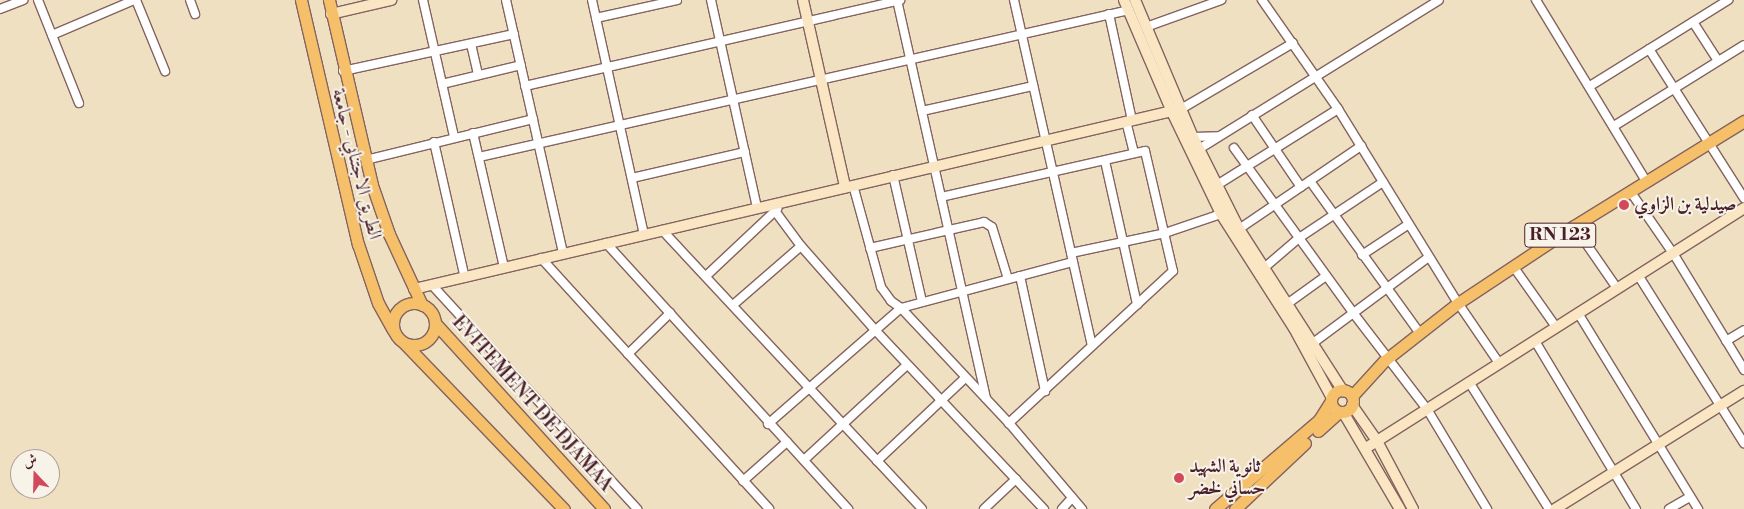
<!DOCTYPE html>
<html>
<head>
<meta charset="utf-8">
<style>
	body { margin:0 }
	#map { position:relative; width:1744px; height:509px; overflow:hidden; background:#efe0c1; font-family:"Libre Bodoni",Amiri,serif }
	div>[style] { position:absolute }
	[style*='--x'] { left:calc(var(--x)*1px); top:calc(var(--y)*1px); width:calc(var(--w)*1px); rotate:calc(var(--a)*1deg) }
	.roads { filter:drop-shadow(1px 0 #846360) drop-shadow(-1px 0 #846360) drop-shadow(0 1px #846360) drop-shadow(0 -1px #846360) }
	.street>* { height:8px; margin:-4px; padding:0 4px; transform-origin:4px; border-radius:4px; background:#fff }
	.secondary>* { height:10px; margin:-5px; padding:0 5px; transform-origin:5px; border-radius:5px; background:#fbe6c4 }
	.primary>* { height:11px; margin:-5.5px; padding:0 5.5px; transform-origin:5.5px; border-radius:5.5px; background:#f6c06b }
	.primary>.ring { margin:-5.5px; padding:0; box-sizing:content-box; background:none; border:11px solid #f6c06b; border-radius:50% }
	.dots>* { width:14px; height:14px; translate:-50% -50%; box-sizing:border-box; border:2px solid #f7f3e8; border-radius:50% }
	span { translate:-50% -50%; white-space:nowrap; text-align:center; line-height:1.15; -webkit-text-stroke:4px #f7f3e8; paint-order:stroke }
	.shield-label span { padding:1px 4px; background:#f7f3e8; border:1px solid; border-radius:4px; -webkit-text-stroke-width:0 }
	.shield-label { font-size:18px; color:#4a1f2b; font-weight:700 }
	.street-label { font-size:19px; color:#4a1f2b }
	.poi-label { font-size:19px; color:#4a1f2b; font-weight:700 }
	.left { translate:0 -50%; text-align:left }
	.north { position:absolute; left:10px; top:449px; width:50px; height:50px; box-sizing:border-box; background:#f7f3e8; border:1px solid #b29e9c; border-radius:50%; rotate:339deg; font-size:14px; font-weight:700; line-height:20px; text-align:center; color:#4a1f2b }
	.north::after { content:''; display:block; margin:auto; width:18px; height:22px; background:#d1495b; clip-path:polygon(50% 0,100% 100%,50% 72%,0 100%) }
</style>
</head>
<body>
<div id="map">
	<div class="roads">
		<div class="street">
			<i style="--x:38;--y:0;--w:111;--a:68.3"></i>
			<i style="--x:136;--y:0;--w:77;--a:67.8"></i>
			<i style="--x:190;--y:0;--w:15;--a:70"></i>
			<i style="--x:423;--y:0;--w:140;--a:77.2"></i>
			<i style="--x:506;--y:0;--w:259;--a:77.3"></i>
			<i style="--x:592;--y:0;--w:240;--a:77.5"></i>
			<i style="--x:711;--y:0;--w:212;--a:77.5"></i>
			<i style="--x:897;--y:0;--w:408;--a:77.4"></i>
			<i style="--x:1014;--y:0;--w:354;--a:77.3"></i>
			<i style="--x:1262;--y:0;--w:133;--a:55.1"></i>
			<i style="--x:1338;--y:109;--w:228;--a:58.3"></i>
			<i style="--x:1458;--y:303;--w:73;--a:55.7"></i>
			<i style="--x:1536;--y:0;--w:212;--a:58.7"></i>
			<i style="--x:0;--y:9;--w:25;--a:-21"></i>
			<i style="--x:1109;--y:14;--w:108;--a:77.8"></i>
			<i style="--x:596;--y:18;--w:83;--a:-12.5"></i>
			<i style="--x:1693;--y:22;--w:46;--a:57.3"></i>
			<i style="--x:1146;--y:27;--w:80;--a:-19.8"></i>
			<i style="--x:52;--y:35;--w:89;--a:-23.1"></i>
			<i style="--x:471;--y:44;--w:32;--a:77"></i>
			<i style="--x:1649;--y:49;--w:177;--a:57.5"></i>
			<i style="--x:343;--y:71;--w:175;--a:-12.2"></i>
			<i style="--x:442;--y:84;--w:81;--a:-13.5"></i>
			<i style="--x:525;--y:86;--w:385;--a:-12.9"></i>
			<i style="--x:1590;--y:86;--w:163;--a:-31.9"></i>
			<i style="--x:1181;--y:109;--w:130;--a:-30.5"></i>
			<i style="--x:922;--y:111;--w:114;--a:-12.7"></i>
			<i style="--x:1252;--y:115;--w:87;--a:55.8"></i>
			<i style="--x:1126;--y:121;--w:33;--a:76"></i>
			<i style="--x:1614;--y:126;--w:153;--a:-31.9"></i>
			<i style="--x:473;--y:133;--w:138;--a:77"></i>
			<i style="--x:1193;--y:137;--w:25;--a:-2"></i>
			<i style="--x:434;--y:142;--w:139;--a:77.2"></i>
			<i style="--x:1234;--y:148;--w:205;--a:54.1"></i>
			<i style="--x:1354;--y:314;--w:120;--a:52.5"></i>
			<i style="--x:1427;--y:409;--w:117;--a:59"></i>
			<i style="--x:1199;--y:149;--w:282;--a:-31.8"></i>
			<i style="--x:479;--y:157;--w:666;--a:-12.74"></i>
			<i style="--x:366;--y:160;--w:172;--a:-13.8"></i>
			<i style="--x:1105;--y:161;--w:147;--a:77.4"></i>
			<i style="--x:893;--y:175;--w:130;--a:77.1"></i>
			<i style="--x:632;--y:178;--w:116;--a:-13"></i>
			<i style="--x:1310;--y:181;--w:186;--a:54.2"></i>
			<i style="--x:853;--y:185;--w:106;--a:74.6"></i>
			<i style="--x:881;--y:287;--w:17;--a:54"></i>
			<i style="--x:891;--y:301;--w:12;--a:35"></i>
			<i style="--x:901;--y:308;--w:178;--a:-15"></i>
			<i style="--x:1217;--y:185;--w:143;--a:-32.1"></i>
			<i style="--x:1630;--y:191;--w:75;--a:55.3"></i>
			<i style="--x:1673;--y:253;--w:137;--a:58.7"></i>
			<i style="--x:941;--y:197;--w:209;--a:-12.7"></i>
			<i style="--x:1145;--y:151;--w:123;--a:76.9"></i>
			<i style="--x:1173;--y:271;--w:224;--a:137.2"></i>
			<i style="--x:775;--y:211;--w:44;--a:53.4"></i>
			<i style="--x:801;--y:246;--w:113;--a:48.6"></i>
			<i style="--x:876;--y:331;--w:245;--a:46.7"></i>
			<i style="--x:1574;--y:226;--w:75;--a:55.3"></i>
			<i style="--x:1239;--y:229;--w:148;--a:-34.2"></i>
			<i style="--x:662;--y:230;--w:381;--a:47"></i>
			<i style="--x:606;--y:243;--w:360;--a:47.7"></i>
			<i style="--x:870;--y:248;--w:117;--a:-12.8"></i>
			<i style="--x:984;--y:222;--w:9;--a:32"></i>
			<i style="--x:992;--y:227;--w:54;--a:72.9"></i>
			<i style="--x:1071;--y:253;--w:96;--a:-12"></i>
			<i style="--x:1165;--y:233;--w:59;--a:-18.7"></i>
			<i style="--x:1362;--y:255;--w:56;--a:-33.4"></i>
			<i style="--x:541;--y:258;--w:339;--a:47.7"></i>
			<i style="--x:1513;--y:266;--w:75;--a:54.8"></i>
			<i style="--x:1264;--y:268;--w:46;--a:-40.6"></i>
			<i style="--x:1299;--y:238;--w:101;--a:-33.7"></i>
			<i style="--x:1638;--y:275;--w:199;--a:57.8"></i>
			<i style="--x:706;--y:276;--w:98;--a:-43.3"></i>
			<i style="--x:1020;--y:276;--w:118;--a:77.7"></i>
			<i style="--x:432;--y:285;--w:304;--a:47.5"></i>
			<i style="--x:1287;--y:304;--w:48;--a:-35.7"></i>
			<i style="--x:733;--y:305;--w:90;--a:-40.9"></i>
			<i style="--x:1578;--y:313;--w:230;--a:58.5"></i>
			<i style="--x:1535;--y:341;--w:196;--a:59"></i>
			<i style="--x:1726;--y:341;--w:21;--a:-31"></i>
			<i style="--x:1313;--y:343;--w:144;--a:-36.6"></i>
			<i style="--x:628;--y:354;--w:59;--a:-44.3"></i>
			<i style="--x:1469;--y:382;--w:150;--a:57.8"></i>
			<i style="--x:768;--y:424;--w:176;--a:-41.1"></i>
			<i style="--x:901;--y:308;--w:158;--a:46.8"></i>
			<i style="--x:1009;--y:423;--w:113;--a:49.7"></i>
			<i style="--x:804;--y:460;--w:140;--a:-42.7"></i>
			<i style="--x:877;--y:461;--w:121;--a:-43.3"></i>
			<i style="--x:743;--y:481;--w:59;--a:-41.6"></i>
			<i style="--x:984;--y:509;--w:44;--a:-43.2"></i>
			<i style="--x:1062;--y:509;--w:15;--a:-48"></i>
			<i style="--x:1669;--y:509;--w:24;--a:-30"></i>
		</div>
		<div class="secondary">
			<i style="--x:803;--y:0;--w:192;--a:77.3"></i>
			<i style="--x:1124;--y:0;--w:122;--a:66.8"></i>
			<i style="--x:1172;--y:112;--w:113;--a:64.3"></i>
			<i style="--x:1221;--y:214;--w:135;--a:57.4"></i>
			<i style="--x:1294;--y:328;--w:80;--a:61.5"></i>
			<i style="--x:1135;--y:0;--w:149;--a:67.1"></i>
			<i style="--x:1193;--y:137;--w:103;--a:63.4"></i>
			<i style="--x:1239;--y:229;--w:193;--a:57.3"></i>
			<i style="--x:331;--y:14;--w:62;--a:-13.1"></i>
			<i style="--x:414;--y:289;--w:788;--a:-13.21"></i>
			<i style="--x:1352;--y:405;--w:44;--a:55.2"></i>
			<i style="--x:1377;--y:441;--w:77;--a:62.1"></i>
			<i style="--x:1343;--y:412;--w:113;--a:59.6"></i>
			<i style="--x:1366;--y:448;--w:448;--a:-32.4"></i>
			<i style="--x:1555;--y:509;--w:223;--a:-32"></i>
		</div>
		<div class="primary">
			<i style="--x:301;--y:0;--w:251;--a:76.9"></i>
			<i style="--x:358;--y:244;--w:62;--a:71.3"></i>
			<i style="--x:378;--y:303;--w:31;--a:61"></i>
			<i style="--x:329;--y:0;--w:190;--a:76.9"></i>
			<i style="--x:372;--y:185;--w:52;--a:70.9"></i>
			<i style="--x:389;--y:234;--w:78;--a:65.1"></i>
			<i class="ring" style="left:393px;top:303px;width:31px;height:31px"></i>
			<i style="--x:435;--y:323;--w:251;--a:47.7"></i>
			<i style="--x:405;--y:344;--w:229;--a:46.1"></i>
			<i class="ring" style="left:1331px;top:390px;width:11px;height:11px"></i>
			<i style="--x:1352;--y:396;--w:47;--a:-47.6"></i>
			<i style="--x:1384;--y:361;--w:94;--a:-38.1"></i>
			<i style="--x:1458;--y:303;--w:139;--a:-33.6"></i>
			<i style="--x:1574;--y:226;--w:200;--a:-31.7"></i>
			<i style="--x:1318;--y:431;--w:28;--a:-42"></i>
			<i style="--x:1215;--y:509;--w:137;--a:-40.6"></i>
			<i style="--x:1319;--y:420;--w:22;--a:-58"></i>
			<i style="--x:1235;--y:509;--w:96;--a:-43.3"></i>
		</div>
	</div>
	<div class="dots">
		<i style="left:1624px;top:205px;background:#d1495b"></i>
		<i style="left:1179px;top:478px;background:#d1495b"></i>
	</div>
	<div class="shield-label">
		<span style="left:1560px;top:235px">RN 123</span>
	</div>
	<div class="street-label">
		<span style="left:356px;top:164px;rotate:76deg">الطريق الاجتنابي - جامعة</span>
		<span style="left:532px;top:404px;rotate:48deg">EVITEMENT DE DJAMAA</span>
	</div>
	<div class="poi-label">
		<span class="left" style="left:1634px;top:205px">صيدلية بن الزاوي</span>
		<span class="left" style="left:1189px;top:478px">ثانوية الشهيد<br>حساني لخضر</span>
	</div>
	<div class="north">ش</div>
</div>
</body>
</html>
